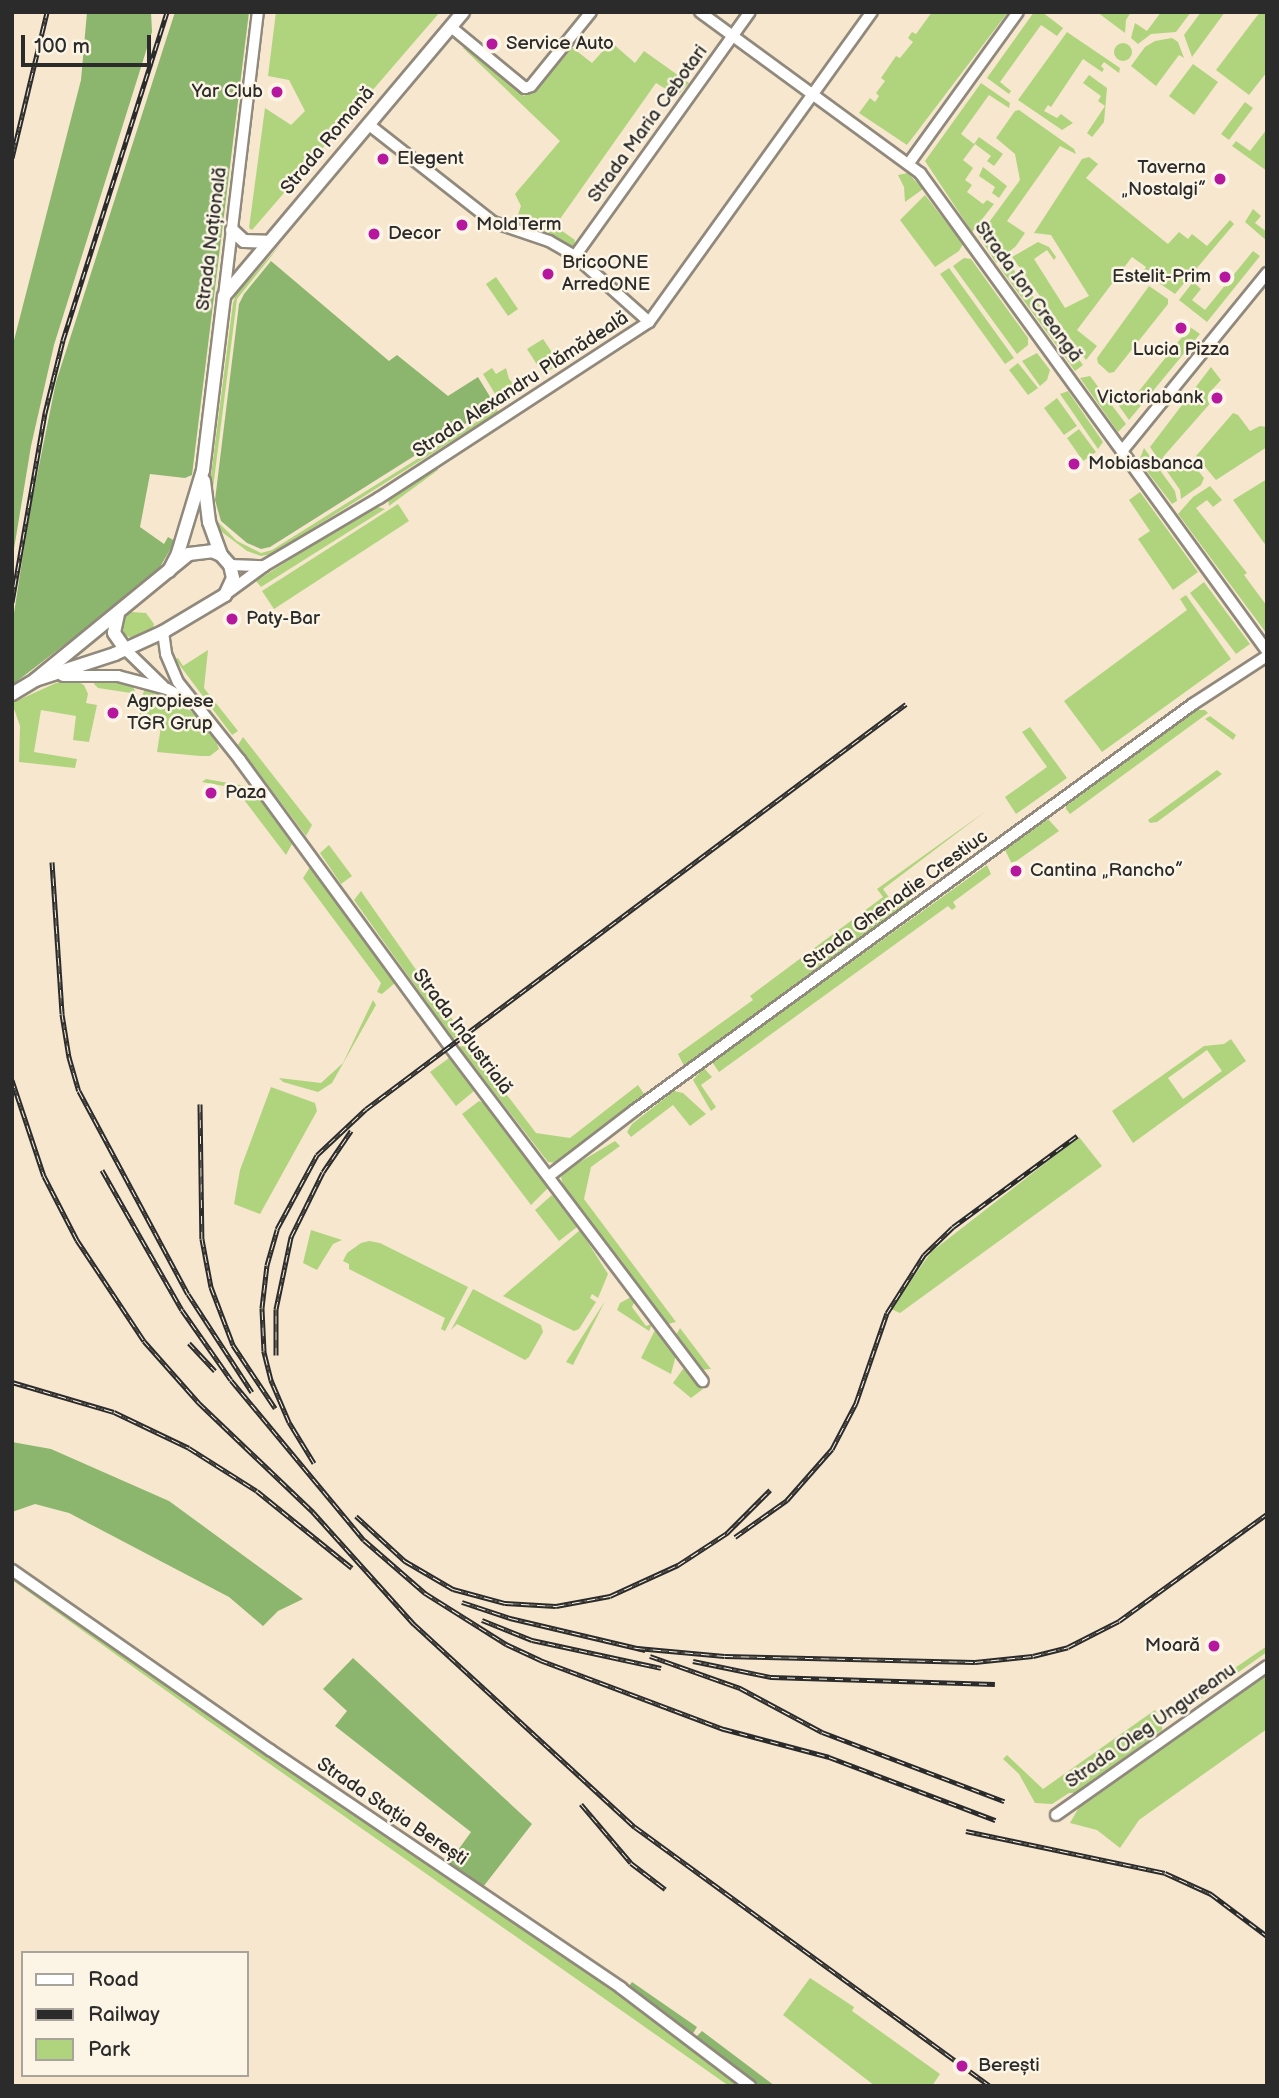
<!DOCTYPE html>
<html>
<head>
<meta charset="utf-8">
<style>
	body { margin:0 }
	#map { position:relative; width:1279px; height:2098px; overflow:hidden; background:#f6e7ce; font-family:"Balsamiq Sans",sans-serif }
	div>[style] { position:absolute }
	[style*='--x'] { left:calc(var(--x)*1px); top:calc(var(--y)*1px); width:calc(var(--w)*1px); rotate:calc(var(--a)*1deg) }
	.green>* { inset:0; background:#b0d47e }
	.round { border-radius:50% }
	.forest>* { inset:0; background:#8cb66d }
	.roads { filter:drop-shadow(2px 0 #90897c) drop-shadow(-2px 0 #90897c) drop-shadow(0 2px #90897c) drop-shadow(0 -2px #90897c) }
	.minor>* { height:10px; margin:-5px; padding:0 5px; transform-origin:5px; border-radius:5px; background:#fff }
	.major>* { height:12px; margin:-6px; padding:0 6px; transform-origin:6px; border-radius:6px; background:#fff }
	.rail>* { height:5px; margin-top:-2.5px; transform-origin:0; background:repeating-linear-gradient(90deg,#fcf5e5 0 8px,#2b2b2b 0 16px); box-sizing:border-box; border-block:2px solid #2b2b2b }
	.dots>* { width:19px; height:19px; translate:-50% -50%; box-sizing:border-box; border:4px solid #fcf5e5; border-radius:50% }
	span { translate:-50% -50%; white-space:nowrap; text-align:center; line-height:1.15; -webkit-text-stroke:5px #fcf5e5; paint-order:stroke }
	.poi-label { font-size:19px; color:#2b2b2b }
	.left { translate:0 -50%; text-align:left }
	.right { translate:-100% -50%; text-align:right }
	.street-label { font-size:19px; color:#2b2b2b }
	.frame { position:absolute; inset:0; border:14px solid #2b2b2b; pointer-events:none }
	.legend { position:absolute; left:21px; top:1951px; width:228px; height:126px; box-sizing:border-box; background:#fcf5e5; border:2px solid #a8a49b; margin:0; padding:9px 12px; list-style:none; font-size:21px; color:#2b2b2b }
	.legend li { display:flex; align-items:center; gap:14px; height:35px }
	.legend b { width:35px; border:2px solid #a8a49b }
	.scale { position:absolute; left:21px; top:35px; width:130px; height:32px; box-sizing:border-box; border:4px solid #2b2b2b; border-top:0; padding-left:9px; font-size:21px; line-height:24px; white-space:nowrap; color:#2b2b2b; -webkit-text-stroke:5px #fcf5e5; paint-order:stroke }
</style>
</head>
<body>
<div id="map">
	<div class="green">
		<i style="clip-path:polygon(276px 12px,440px 12px,252px 230px,249px 228px,265px 108px,291px 125px,305px 111px,289px 80px,268px 76px)"></i>
		<i style="clip-path:polygon(932px 12px,1008px 12px,907px 145px,859px 113px,870px 98px,875px 102px,879px 96px,876px 93px,885px 81px,881px 78px,896px 56px,900px 58px,913px 42px,908px 38px,912px 32px,916px 34px)"></i>
		<i style="clip-path:polygon(1034px 12px,1042px 12px,1063px 28px,1057px 36px,1041px 25px,1000px 82px,1011px 91px,1009px 94px,987px 78px)"></i>
		<i style="clip-path:polygon(1097px 12px,1131px 12px,1126px 20px,1125px 33px)"></i>
		<i style="clip-path:polygon(1161px 12px,1191px 12px,1176px 32px,1151px 34px,1138px 44px,1131px 38px,1135px 23px,1147px 31px)"></i>
		<i style="clip-path:polygon(1201px 12px,1225px 12px,1192px 57px,1184px 35px)"></i>
		<i style="clip-path:polygon(1260px 12px,1267px 15px,1267px 72px,1249px 95px,1216px 70px)"></i>
		<i style="clip-path:polygon(1067px 32px,1120px 68px,1119px 73px,1104px 62px,1101px 66px,1104px 69px,1102px 72px,1083px 59px,1051px 107px,1048px 105px,1044px 111px,1057px 118px,1061px 114px,1073px 123px,1062px 130px,1018px 100px)"></i>
		<i style="clip-path:polygon(1172px 38px,1178px 42px,1184px 58px,1179px 55px,1156px 86px,1131px 66px,1145px 47px,1155px 41px)"></i>
		<i style="clip-path:polygon(611px 42px,635px 63px,644px 51px,689px 83px,677px 96px,656px 83px,555px 226px,575px 240px,574px 248px,559px 240px,514px 226px,521px 206px,515px 194px,560px 141px,463px 48px,465px 46px,524px 96px,569px 45px,592px 63px)"></i>
		<i class="round" style="left:1114px;top:43px;width:18px;height:18px"></i>
		<i style="clip-path:polygon(1193px 64px,1218px 82px,1194px 115px,1169px 96px)"></i>
		<i style="clip-path:polygon(1089px 75px,1107px 88px,1104px 122px,1092px 137px,1087px 133px,1105px 106px,1098px 101px,1101px 96px,1083px 83px)"></i>
		<i style="clip-path:polygon(981px 83px,1010px 103px,1009px 108px,989px 95px,961px 134px,974px 144px,979px 137px,1003px 154px,994px 166px,987px 161px,991px 156px,975px 144px,963px 160px,973px 168px,965px 180px,972px 185px,967px 192px,983px 204px,987px 200px,994px 204px,972px 232px,925px 161px)"></i>
		<i style="clip-path:polygon(1245px 102px,1253px 108px,1229px 140px,1221px 134px)"></i>
		<i style="clip-path:polygon(1019px 110px,1074px 149px,1076px 154px,1060px 146px,1007px 221px,1025px 233px,1016px 246px,996px 263px,979px 236px,1020px 180px,1015px 154px,996px 138px,1015px 111px)"></i>
		<i style="clip-path:polygon(1267px 129px,1267px 171px,1232px 146px,1236px 141px,1250px 151px)"></i>
		<i style="clip-path:polygon(1089px 157px,1098px 164px,1086px 178px,1168px 244px,1179px 232px,1188px 239px,1192px 234px,1207px 246px,1230px 220px,1234px 224px,1175px 294px,1143px 272px,1146px 267px,1132px 257px,1077px 330px,1097px 346px,1086px 360px,1012px 257px,1038px 242px,1049px 247px,1056px 257px,1054px 260px,1047px 250px,1034px 259px,1065px 308px,1089px 296px,1051px 235px,1034px 233px,1082px 159px)"></i>
		<i style="clip-path:polygon(983px 167px,1007px 186px,999px 198px,992px 193px,995px 187px,979px 176px)"></i>
		<i style="clip-path:polygon(908px 173px,923px 189px,905px 202px,904px 187px,898px 175px)"></i>
		<i style="clip-path:polygon(925px 195px,963px 244px,959px 251px,935px 267px,900px 220px)"></i>
		<i style="clip-path:polygon(1253px 209px,1261px 216px,1255px 223px,1267px 232px,1267px 241px,1245px 222px)"></i>
		<i style="clip-path:polygon(281px 244px,237px 299px,212px 496px,217px 521px,237px 541px,261px 553px,272px 550px,497px 409px,498px 412px,272px 554px,261px 556px,247px 551px,218px 529px,214px 523px,209px 491px,233px 303px,236px 294px)"></i>
		<i style="clip-path:polygon(1253px 251px,1260px 256px,1207px 322px,1179px 300px,1193px 282px,1201px 289px,1192px 300px,1205px 310px)"></i>
		<i style="clip-path:polygon(964px 258px,971px 259px,1028px 338px,1028px 345px,1017px 354px,953px 266px)"></i>
		<i style="clip-path:polygon(1008px 262px,1083px 365px,1075px 371px,1000px 268px)"></i>
		<i style="clip-path:polygon(949px 268px,1014px 358px,1005px 364px,940px 274px)"></i>
		<i style="clip-path:polygon(496px 277px,518px 309px,508px 316px,486px 284px)"></i>
		<i style="clip-path:polygon(1149px 286px,1168px 299px,1168px 304px,1114px 372px,1109px 373px,1098px 363px,1097px 358px)"></i>
		<i style="clip-path:polygon(1190px 327px,1200px 334px,1129px 420px,1112px 396px,1117px 391px,1131px 401px)"></i>
		<i style="clip-path:polygon(543px 339px,560px 364px,543px 374px,527px 349px)"></i>
		<i style="clip-path:polygon(1037px 353px,1050px 370px,1047px 380px,1040px 386px,1022px 361px)"></i>
		<i style="clip-path:polygon(1018px 363px,1038px 388px,1028px 395px,1009px 370px)"></i>
		<i style="clip-path:polygon(1211px 367px,1221px 380px,1209px 393px,1214px 399px,1163px 457px,1174px 467px,1179px 462px,1184px 466px,1191px 462px,1204px 478px,1201px 485px,1181px 499px,1180px 490px,1150px 447px)"></i>
		<i style="clip-path:polygon(492px 368px,496px 374px,506px 368px,509px 379px,519px 390px,500px 402px,483px 374px)"></i>
		<i style="clip-path:polygon(1090px 376px,1126px 424px,1118px 432px,1080px 378px)"></i>
		<i style="clip-path:polygon(1068px 391px,1103px 442px,1098px 449px,1060px 394px)"></i>
		<i style="clip-path:polygon(1057px 398px,1077px 426px,1064px 435px,1044px 408px)"></i>
		<i style="clip-path:polygon(1233px 413px,1238px 415px,1250px 431px,1260px 426px,1267px 427px,1267px 447px,1216px 480px,1196px 456px)"></i>
		<i style="clip-path:polygon(1079px 429px,1096px 452px,1083px 461px,1067px 438px)"></i>
		<i style="clip-path:polygon(1144px 448px,1175px 491px,1177px 501px,1172px 504px,1139px 461px)"></i>
		<i style="clip-path:polygon(436px 467px,438px 470px,389px 506px,388px 497px)"></i>
		<i style="clip-path:polygon(1267px 479px,1267px 547px,1233px 500px)"></i>
		<i style="clip-path:polygon(1210px 486px,1222px 500px,1213px 507px,1207px 500px,1196px 508px,1247px 573px,1244px 575px,1267px 606px,1267px 634px,1178px 514px,1193px 497px)"></i>
		<i style="clip-path:polygon(1140px 492px,1198px 572px,1173px 590px,1138px 539px,1150px 531px,1129px 500px)"></i>
		<i style="clip-path:polygon(398px 504px,409px 521px,274px 609px,262px 591px)"></i>
		<i style="clip-path:polygon(374px 506px,385px 509px,261px 587px,256px 581px)"></i>
		<i style="clip-path:polygon(1204px 582px,1250px 644px,1236px 654px,1190px 593px)"></i>
		<i style="clip-path:polygon(1186px 595px,1231px 659px,1102px 752px,1064px 701px,1187px 610px,1180px 599px)"></i>
		<i style="clip-path:polygon(131px 612px,146px 613px,154px 624px,153px 628px,135px 639px,124px 635px,122px 620px)"></i>
		<i style="clip-path:polygon(208px 650px,204px 688px,238px 731px,232px 735px,175px 659px,178px 658px,183px 666px)"></i>
		<i style="clip-path:polygon(73px 679px,84px 685px,88px 694px,86px 703px,97px 705px,89px 742px,73px 740px,76px 716px,41px 710px,34px 752px,77px 759px,75px 768px,19px 762px,20px 726px,12px 703px,56px 683px)"></i>
		<i style="clip-path:polygon(95px 679px,132px 685px,135px 691px,131px 693px,98px 688px,94px 684px)"></i>
		<i style="clip-path:polygon(146px 689px,181px 703px,199px 718px,213px 733px,219px 749px,210px 756px,200px 756px,157px 752px,162px 720px,139px 717px,143px 693px)"></i>
		<i style="clip-path:polygon(1197px 710px,1205px 710px,1208px 713px,1070px 814px,1066px 809px,1066px 806px)"></i>
		<i style="clip-path:polygon(1210px 716px,1236px 735px,1233px 740px,1205px 719px)"></i>
		<i style="clip-path:polygon(1030px 727px,1067px 778px,1016px 814px,1005px 797px,1047px 767px,1022px 732px)"></i>
		<i style="clip-path:polygon(243px 737px,312px 825px,306px 836px,238px 745px)"></i>
		<i style="clip-path:polygon(1217px 770px,1222px 774px,1157px 822px,1150px 823px,1148px 820px)"></i>
		<i style="clip-path:polygon(206px 779px,251px 787px,292px 844px,286px 855px,235px 788px,202px 782px)"></i>
		<i style="clip-path:polygon(986px 811px,883px 889px,896px 907px,909px 898px,912px 901px,687px 1067px,683px 1064px,678px 1054px,753px 1000px,750px 996px,883px 897px,877px 889px)"></i>
		<i style="clip-path:polygon(1048px 819px,1059px 831px,1012px 864px,1005px 850px)"></i>
		<i style="clip-path:polygon(329px 845px,352px 876px,341px 884px,320px 853px)"></i>
		<i style="clip-path:polygon(987px 865px,991px 874px,953px 902px,956px 907px,952px 910px,948px 906px,719px 1072px,712px 1062px)"></i>
		<i style="clip-path:polygon(310px 867px,395px 983px,382px 994px,377px 992px,381px 983px,303px 878px)"></i>
		<i style="clip-path:polygon(361px 891px,426px 984px,463px 1033px,453px 1039px,354px 900px)"></i>
		<i style="clip-path:polygon(373px 1000px,376px 1005px,332px 1083px,318px 1092px,283px 1082px,279px 1078px,321px 1083px,343px 1063px)"></i>
		<i style="clip-path:polygon(evenodd,1231px 1039px,1246px 1061px,1133px 1143px,1112px 1111px,1204px 1046px,1224px 1044px,1231px 1039px,1207px 1050px,1222px 1071px,1183px 1099px,1168px 1078px,1207px 1050px)"></i>
		<i style="clip-path:polygon(468px 1044px,536px 1133px,570px 1138px,638px 1085px,644px 1094px,555px 1163px,548px 1162px,459px 1047px)"></i>
		<i style="clip-path:polygon(449px 1058px,474px 1091px,456px 1106px,430px 1072px)"></i>
		<i style="clip-path:polygon(704px 1068px,712px 1077px,701px 1085px,716px 1107px,711px 1111px,693px 1080px)"></i>
		<i style="clip-path:polygon(271px 1087px,315px 1103px,317px 1111px,260px 1214px,234px 1204px,240px 1170px)"></i>
		<i style="clip-path:polygon(674px 1091px,683px 1093px,706px 1114px,690px 1126px,673px 1105px,631px 1137px,627px 1132px,632px 1124px)"></i>
		<i style="clip-path:polygon(479px 1101px,484px 1103px,548px 1188px,531px 1205px,462px 1114px)"></i>
		<i style="clip-path:polygon(1079px 1137px,1102px 1166px,900px 1313px,891px 1309px,931px 1252px)"></i>
		<i style="clip-path:polygon(615px 1141px,620px 1146px,591px 1167px,584px 1199px,676px 1322px,668px 1324px,563px 1185px,561px 1177px,565px 1171px)"></i>
		<i style="clip-path:polygon(552px 1195px,577px 1227px,559px 1241px,535px 1210px)"></i>
		<i style="clip-path:polygon(311px 1230px,342px 1240px,333px 1244px,317px 1270px,303px 1263px)"></i>
		<i style="clip-path:polygon(580px 1230px,608px 1274px,598px 1298px,592px 1294px,590px 1298px,596px 1302px,579px 1329px,574px 1331px,503px 1296px)"></i>
		<i style="clip-path:polygon(369px 1241px,380px 1243px,468px 1287px,445px 1331px,441px 1329px,445px 1318px,349px 1269px,349px 1264px,343px 1261px,347px 1253px,361px 1243px)"></i>
		<i style="clip-path:polygon(473px 1289px,541px 1325px,543px 1332px,529px 1357px,525px 1360px,457px 1324px,451px 1330px)"></i>
		<i style="clip-path:polygon(631px 1297px,636px 1299px,632px 1307px,646px 1326px,652px 1324px,649px 1331px,617px 1310px,620px 1303px)"></i>
		<i style="clip-path:polygon(605px 1301px,573px 1365px,566px 1362px)"></i>
		<i style="clip-path:polygon(657px 1326px,676px 1355px,671px 1374px,641px 1358px)"></i>
		<i style="clip-path:polygon(680px 1328px,711px 1369px,701px 1370px,676px 1335px)"></i>
		<i style="clip-path:polygon(683px 1369px,688px 1370px,703px 1389px,691px 1398px,673px 1383px)"></i>
		<i style="clip-path:polygon(12px 1574px,337px 1802px,668px 2027px,743px 2086px,729px 2086px,207px 1720px,12px 1580px)"></i>
		<i style="clip-path:polygon(1267px 1646px,1267px 1652px,1199px 1700px,1187px 1695px,1225px 1668px,1229px 1672px)"></i>
		<i style="clip-path:polygon(1267px 1674px,1267px 1729px,1139px 1820px,1120px 1848px,1097px 1830px,1070px 1823px,1082px 1802px)"></i>
		<i style="clip-path:polygon(1155px 1710px,1162px 1723px,1162px 1730px,1076px 1793px,1069px 1793px,1052px 1804px,1035px 1803px,1019px 1774px,1003px 1759px,1007px 1755px,1043px 1789px)"></i>
		<i style="clip-path:polygon(810px 1978px,854px 2007px,852px 2011px,940px 2074px,932px 2086px,875px 2086px,783px 2015px)"></i>
	</div>
	<div class="forest">
		<i style="clip-path:polygon(87px 12px,151px 12px,152px 32px,54px 345px,31px 446px,12px 561px,12px 348px,81px 80px)"></i>
		<i style="clip-path:polygon(175px 12px,249px 12px,192px 475px,185px 478px,150px 474px,140px 527px,164px 544px,168px 537px,175px 541px,160px 567px,146px 582px,12px 685px,14px 613px,30px 510px,56px 382px)"></i>
		<i style="clip-path:polygon(271px 261px,389px 361px,397px 355px,448px 396px,478px 377px,495px 405px,270px 547px,261px 549px,247px 543px,221px 521px,215px 500px,239px 304px,244px 294px)"></i>
		<i style="clip-path:polygon(12px 1442px,51px 1449px,169px 1501px,303px 1599px,278px 1611px,263px 1626px,229px 1597px,69px 1513px,35px 1504px,12px 1512px)"></i>
		<i style="clip-path:polygon(353px 1658px,532px 1824px,483px 1887px,448px 1864px,471px 1832px,335px 1726px,347px 1711px,323px 1689px)"></i>
		<i style="clip-path:polygon(632px 1982px,697px 2027px,692px 2035px,695px 2038px,702px 2031px,775px 2086px,757px 2086px,729px 2067px,627px 1989px)"></i>
	</div>
	<div class="roads">
		<div class="minor">
			<i style="--x:700;--y:12;--w:273;--a:36.2"></i>
			<i style="--x:920;--y:173;--w:591;--a:54.02"></i>
			<i style="--x:451;--y:27;--w:96;--a:39.5"></i>
			<i style="--x:525;--y:88;--w:6;--a:-18"></i>
			<i style="--x:531;--y:86;--w:95;--a:-51"></i>
			<i style="--x:368;--y:124;--w:159;--a:38.1"></i>
			<i style="--x:493;--y:222;--w:59;--a:18.7"></i>
			<i style="--x:549;--y:241;--w:30;--a:30"></i>
			<i style="--x:575;--y:256;--w:99;--a:41.7"></i>
			<i style="--x:909;--y:163;--w:186;--a:-54.2"></i>
			<i style="--x:575;--y:256;--w:300;--a:-54.4"></i>
			<i style="--x:224;--y:296;--w:286;--a:-83.2"></i>
			<i style="--x:1122;--y:451;--w:230;--a:-50.8"></i>
			<i style="--x:230;--y:565;--w:34;--a:2"></i>
			<i style="--x:226;--y:594;--w:47;--a:-36.4"></i>
			<i style="--x:264;--y:566;--w:134;--a:-30.6"></i>
			<i style="--x:379;--y:498;--w:322;--a:-33.1"></i>
			<i style="--x:649;--y:322;--w:382;--a:-54.3"></i>
			<i style="--x:163;--y:632;--w:22;--a:82"></i>
			<i style="--x:166;--y:654;--w:30;--a:67"></i>
			<i style="--x:178;--y:682;--w:100;--a:51.5"></i>
			<i style="--x:240;--y:760;--w:356;--a:53.8"></i>
			<i style="--x:450;--y:1047;--w:419;--a:52.9"></i>
			<i style="--x:126;--y:650;--w:52;--a:44.2"></i>
			<i style="--x:63;--y:676;--w:55;--a:0"></i>
			<i style="--x:118;--y:676;--w:51;--a:14.9"></i>
			<i style="--x:167;--y:689;--w:26;--a:28"></i>
			<i style="--x:549;--y:1176;--w:108;--a:-37.5"></i>
			<i style="--x:635;--y:1110;--w:690;--a:-36.04"></i>
			<i style="--x:1193;--y:704;--w:88;--a:-33"></i>
			<i style="--x:12;--y:1570;--w:315;--a:34.9"></i>
			<i style="--x:270;--y:1750;--w:424;--a:34.1"></i>
			<i style="--x:621;--y:1988;--w:162;--a:37.2"></i>
			<i style="--x:1056;--y:1815;--w:258;--a:-35.2"></i>
		</div>
		<div class="major">
			<i style="--x:232;--y:230;--w:16;--a:43"></i>
			<i style="--x:244;--y:241;--w:24;--a:2"></i>
			<i style="--x:204;--y:481;--w:41;--a:83"></i>
			<i style="--x:209;--y:522;--w:35;--a:70"></i>
			<i style="--x:169;--y:571;--w:20;--a:-63"></i>
			<i style="--x:178;--y:553;--w:87;--a:-73.2"></i>
			<i style="--x:203;--y:470;--w:175;--a:-83.1"></i>
			<i style="--x:224;--y:296;--w:371;--a:-49.9"></i>
			<i style="--x:118;--y:614;--w:19;--a:102"></i>
			<i style="--x:114;--y:633;--w:21;--a:55"></i>
			<i style="--x:12;--y:694;--w:27;--a:-31"></i>
			<i style="--x:35;--y:680;--w:199;--a:-39.3"></i>
			<i style="--x:189;--y:554;--w:23;--a:-7"></i>
			<i style="--x:212;--y:551;--w:10;--a:24"></i>
			<i style="--x:221;--y:555;--w:13;--a:48"></i>
			<i style="--x:230;--y:565;--w:13;--a:77"></i>
			<i style="--x:233;--y:578;--w:19;--a:115"></i>
			<i style="--x:225;--y:595;--w:72;--a:149.2"></i>
			<i style="--x:163;--y:632;--w:53;--a:155.4"></i>
			<i style="--x:115;--y:654;--w:84;--a:162"></i>
		</div>
	</div>
	<div class="rail">
		<i style="--x:12;--y:158;--w:150;--a:-76.5"></i>
		<i style="--x:12;--y:602;--w:192;--a:-80.1"></i>
		<i style="--x:45;--y:413;--w:75;--a:-76.1"></i>
		<i style="--x:63;--y:340;--w:344;--a:-72.4"></i>
		<i style="--x:52;--y:862;--w:152;--a:86.2"></i>
		<i style="--x:62;--y:1014;--w:44;--a:80.8"></i>
		<i style="--x:69;--y:1057;--w:35;--a:74"></i>
		<i style="--x:79;--y:1091;--w:230;--a:61.8"></i>
		<i style="--x:188;--y:1294;--w:117;--a:56.9"></i>
		<i style="--x:12;--y:1080;--w:101;--a:71.6"></i>
		<i style="--x:44;--y:1176;--w:72;--a:62.7"></i>
		<i style="--x:77;--y:1240;--w:121;--a:56.4"></i>
		<i style="--x:144;--y:1341;--w:83;--a:48.4"></i>
		<i style="--x:199;--y:1403;--w:158;--a:43.7"></i>
		<i style="--x:313;--y:1512;--w:151;--a:48"></i>
		<i style="--x:414;--y:1624;--w:300;--a:42.6"></i>
		<i style="--x:635;--y:1827;--w:439;--a:36.1"></i>
		<i style="--x:200;--y:1104;--w:135;--a:89.2"></i>
		<i style="--x:202;--y:1239;--w:49;--a:79.4"></i>
		<i style="--x:211;--y:1287;--w:62;--a:69.2"></i>
		<i style="--x:233;--y:1345;--w:76;--a:56.3"></i>
		<i style="--x:102;--y:1170;--w:161;--a:60.3"></i>
		<i style="--x:182;--y:1310;--w:85;--a:55"></i>
		<i style="--x:231;--y:1380;--w:208;--a:50.3"></i>
		<i style="--x:364;--y:1540;--w:81;--a:41"></i>
		<i style="--x:425;--y:1593;--w:96;--a:32.2"></i>
		<i style="--x:506;--y:1644;--w:38;--a:25"></i>
		<i style="--x:540;--y:1660;--w:197;--a:20.6"></i>
		<i style="--x:724;--y:1729;--w:109;--a:14.9"></i>
		<i style="--x:829;--y:1757;--w:178;--a:20.8"></i>
		<i style="--x:189;--y:1343;--w:38;--a:47"></i>
		<i style="--x:276;--y:1355;--w:46;--a:-90"></i>
		<i style="--x:276;--y:1309;--w:74;--a:-78.2"></i>
		<i style="--x:291;--y:1237;--w:72;--a:-63.8"></i>
		<i style="--x:323;--y:1172;--w:50;--a:-55.7"></i>
		<i style="--x:12;--y:1382;--w:106;--a:16.4"></i>
		<i style="--x:114;--y:1412;--w:83;--a:25.6"></i>
		<i style="--x:189;--y:1448;--w:80;--a:32.3"></i>
		<i style="--x:257;--y:1491;--w:122;--a:39"></i>
		<i style="--x:314;--y:1463;--w:48;--a:-121.4"></i>
		<i style="--x:289;--y:1422;--w:46;--a:-113.2"></i>
		<i style="--x:271;--y:1380;--w:30;--a:-104"></i>
		<i style="--x:264;--y:1351;--w:43;--a:-92.7"></i>
		<i style="--x:262;--y:1308;--w:43;--a:-83.4"></i>
		<i style="--x:267;--y:1265;--w:37;--a:-74"></i>
		<i style="--x:277;--y:1229;--w:84;--a:-61.6"></i>
		<i style="--x:317;--y:1155;--w:67;--a:-43.2"></i>
		<i style="--x:366;--y:1109;--w:675;--a:-36.87"></i>
		<i style="--x:356;--y:1516;--w:67;--a:42.6"></i>
		<i style="--x:405;--y:1561;--w:56;--a:30.3"></i>
		<i style="--x:453;--y:1589;--w:54;--a:15.1"></i>
		<i style="--x:505;--y:1603;--w:51;--a:3.4"></i>
		<i style="--x:556;--y:1606;--w:55;--a:-10.5"></i>
		<i style="--x:610;--y:1596;--w:75;--a:-24.5"></i>
		<i style="--x:678;--y:1565;--w:59;--a:-33.1"></i>
		<i style="--x:727;--y:1533;--w:61;--a:-45"></i>
		<i style="--x:735;--y:1537;--w:64;--a:-35.4"></i>
		<i style="--x:787;--y:1500;--w:68;--a:-48.6"></i>
		<i style="--x:832;--y:1449;--w:52;--a:-62.4"></i>
		<i style="--x:856;--y:1403;--w:95;--a:-71"></i>
		<i style="--x:887;--y:1313;--w:69;--a:-57.5"></i>
		<i style="--x:924;--y:1255;--w:40;--a:-44"></i>
		<i style="--x:953;--y:1227;--w:154;--a:-36.3"></i>
		<i style="--x:462;--y:1602;--w:51;--a:18.4"></i>
		<i style="--x:510;--y:1618;--w:139;--a:13.3"></i>
		<i style="--x:482;--y:1620;--w:54;--a:21.8"></i>
		<i style="--x:532;--y:1640;--w:132;--a:12.2"></i>
		<i style="--x:637;--y:1648;--w:88;--a:5.2"></i>
		<i style="--x:725;--y:1656;--w:250;--a:1.4"></i>
		<i style="--x:975;--y:1662;--w:58;--a:-5.9"></i>
		<i style="--x:1033;--y:1656;--w:36;--a:-14"></i>
		<i style="--x:1068;--y:1647;--w:57;--a:-27"></i>
		<i style="--x:1119;--y:1621;--w:183;--a:-35.9"></i>
		<i style="--x:650;--y:1656;--w:96;--a:19.6"></i>
		<i style="--x:740;--y:1688;--w:93;--a:28.2"></i>
		<i style="--x:822;--y:1732;--w:195;--a:20.8"></i>
		<i style="--x:693;--y:1661;--w:80;--a:11.6"></i>
		<i style="--x:771;--y:1677;--w:224;--a:1.8"></i>
		<i style="--x:581;--y:1804;--w:77;--a:49.7"></i>
		<i style="--x:631;--y:1863;--w:43;--a:37.4"></i>
		<i style="--x:966;--y:1831;--w:203;--a:11.9"></i>
		<i style="--x:1165;--y:1873;--w:51;--a:24.5"></i>
		<i style="--x:1211;--y:1894;--w:70;--a:36.9"></i>
	</div>
	<div class="dots">
		<i style="left:492px;top:44px;background:#b5179e"></i>
		<i style="left:277px;top:92px;background:#b5179e"></i>
		<i style="left:383px;top:159px;background:#b5179e"></i>
		<i style="left:1220px;top:179px;background:#b5179e"></i>
		<i style="left:462px;top:225px;background:#b5179e"></i>
		<i style="left:374px;top:234px;background:#b5179e"></i>
		<i style="left:548px;top:274px;background:#b5179e"></i>
		<i style="left:1225px;top:277px;background:#b5179e"></i>
		<i style="left:1181px;top:328px;background:#b5179e"></i>
		<i style="left:1217px;top:398px;background:#b5179e"></i>
		<i style="left:1074px;top:464px;background:#b5179e"></i>
		<i style="left:232px;top:619px;background:#b5179e"></i>
		<i style="left:113px;top:713px;background:#b5179e"></i>
		<i style="left:211px;top:793px;background:#b5179e"></i>
		<i style="left:1016px;top:871px;background:#b5179e"></i>
		<i style="left:1214px;top:1646px;background:#b5179e"></i>
		<i style="left:962px;top:2066px;background:#b5179e"></i>
	</div>
	<div class="poi-label">
		<span class="left" style="left:506px;top:44px">Service Auto</span>
		<span class="right" style="left:263px;top:92px">Yar Club</span>
		<span class="left" style="left:397px;top:159px">Elegent</span>
		<span class="right" style="left:1206px;top:179px">Taverna<br>„Nostalgi”</span>
		<span class="left" style="left:476px;top:225px">MoldTerm</span>
		<span class="left" style="left:388px;top:234px">Decor</span>
		<span class="left" style="left:562px;top:274px">BricoONE<br>ArredONE</span>
		<span class="right" style="left:1211px;top:277px">Estelit-Prim</span>
		<span style="left:1181px;top:350px">Lucia Pizza</span>
		<span class="right" style="left:1203px;top:398px">Victoriabank</span>
		<span class="left" style="left:1088px;top:464px">Mobiasbanca</span>
		<span class="left" style="left:246px;top:619px">Paty-Bar</span>
		<span class="left" style="left:127px;top:713px">Agropiese<br>TGR Grup</span>
		<span class="left" style="left:225px;top:793px">Paza</span>
		<span class="left" style="left:1030px;top:871px">Cantina „Rancho”</span>
		<span class="right" style="left:1200px;top:1646px">Moară</span>
		<span class="left" style="left:978px;top:2066px">Berești</span>
	</div>
	<div class="street-label">
		<span style="left:648px;top:124px;rotate:-54deg">Strada Maria Cebotari</span>
		<span style="left:328px;top:141px;rotate:-50deg">Strada Romană</span>
		<span style="left:212px;top:239px;rotate:-83deg">Strada Națională</span>
		<span style="left:1028px;top:292px;rotate:54deg">Strada Ion Creangă</span>
		<span style="left:521px;top:385px;rotate:-33deg">Strada Alexandru Plămădeală</span>
		<span style="left:896px;top:900px;rotate:-36deg">Strada Ghenadie Crestiuc</span>
		<span style="left:462px;top:1032px;rotate:53deg">Strada Industrială</span>
		<span style="left:1151px;top:1726px;rotate:-35deg">Strada Oleg Ungureanu</span>
		<span style="left:392px;top:1812px;rotate:34deg">Strada Stația Berești</span>
	</div>
	<div class="frame"></div>
	<ul class="legend">
	<li><b style="height:9px;background:#fff"></b>Road</li>
	<li><b style="height:9px;background:#2b2b2b"></b>Railway</li>
	<li><b style="height:19px;background:#b0d47e"></b>Park</li>
	</ul>
	<div class="scale">100 m</div>
</div>
</body>
</html>
